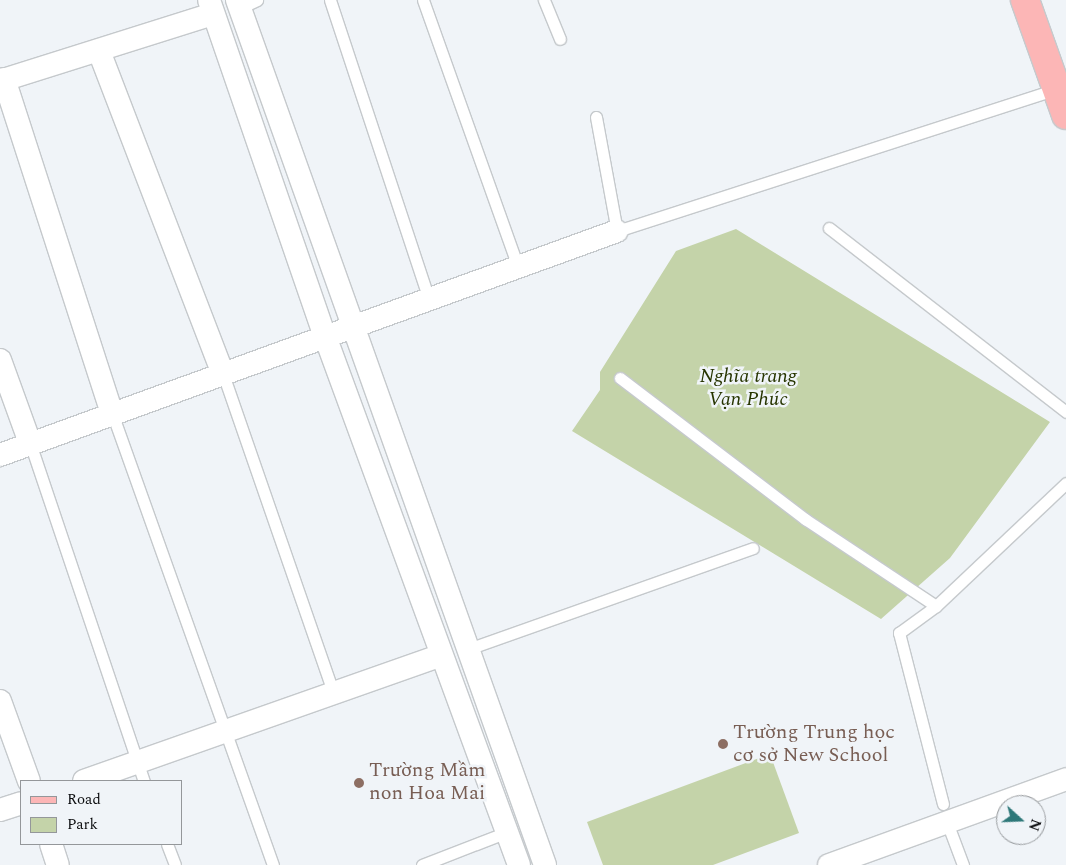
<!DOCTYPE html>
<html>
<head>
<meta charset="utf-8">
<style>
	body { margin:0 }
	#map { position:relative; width:1066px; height:865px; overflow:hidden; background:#f0f4f8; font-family:Spectral,serif }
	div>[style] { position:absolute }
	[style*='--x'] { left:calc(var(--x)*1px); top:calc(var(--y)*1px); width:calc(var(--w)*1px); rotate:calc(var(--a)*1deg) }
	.green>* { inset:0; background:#c4d3a9 }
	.roads { filter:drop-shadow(1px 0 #c5c9cc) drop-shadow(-1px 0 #c5c9cc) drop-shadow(0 1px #c5c9cc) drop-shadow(0 -1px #c5c9cc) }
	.service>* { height:11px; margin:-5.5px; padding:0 5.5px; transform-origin:5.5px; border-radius:5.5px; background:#fff }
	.minor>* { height:22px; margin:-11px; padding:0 11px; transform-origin:11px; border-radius:11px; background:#fff }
	.primary>* { height:28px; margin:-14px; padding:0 14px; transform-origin:14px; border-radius:14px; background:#fcb6b6 }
	.dots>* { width:14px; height:14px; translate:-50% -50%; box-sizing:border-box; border:2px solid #f0f4f8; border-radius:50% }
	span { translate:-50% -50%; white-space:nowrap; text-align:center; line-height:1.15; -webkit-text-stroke:5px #f0f4f8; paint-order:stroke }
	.park-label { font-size:20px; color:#273500; font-style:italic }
	.education-label { font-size:20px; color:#785e54 }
	.left { translate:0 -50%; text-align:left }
	.legend { position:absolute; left:20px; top:780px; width:162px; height:65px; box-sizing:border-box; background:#f0f4f8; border:1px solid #94979a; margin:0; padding:6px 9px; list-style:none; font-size:15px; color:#0b0c0e }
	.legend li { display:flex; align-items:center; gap:10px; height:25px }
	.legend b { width:25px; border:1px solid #94979a }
	.north { position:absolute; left:996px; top:795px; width:50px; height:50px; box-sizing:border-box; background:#f0f4f8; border:1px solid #94979a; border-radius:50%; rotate:110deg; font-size:14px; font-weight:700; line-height:20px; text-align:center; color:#0b0c0e }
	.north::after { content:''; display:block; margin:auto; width:18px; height:22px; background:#2e7879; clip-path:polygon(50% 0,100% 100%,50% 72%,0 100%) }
</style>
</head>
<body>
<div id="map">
	<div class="green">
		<i style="clip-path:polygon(736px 229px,1050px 422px,950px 558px,881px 619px,572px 431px,600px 390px,600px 372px,676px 251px)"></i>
		<i style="clip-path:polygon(770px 754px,799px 833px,713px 865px,603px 865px,587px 822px)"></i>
	</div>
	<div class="roads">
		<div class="service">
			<i style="--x:330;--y:0;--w:318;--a:71.7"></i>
			<i style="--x:423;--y:0;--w:286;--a:70.4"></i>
			<i style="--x:544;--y:0;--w:42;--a:67.7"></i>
			<i style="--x:240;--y:8;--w:19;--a:-25"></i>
			<i style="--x:596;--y:117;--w:116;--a:79.6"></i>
			<i style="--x:617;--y:231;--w:462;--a:-17.9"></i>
			<i style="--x:829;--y:228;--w:300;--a:37.8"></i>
			<i style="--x:223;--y:374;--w:339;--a:70.9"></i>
			<i style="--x:620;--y:378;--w:233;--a:37.3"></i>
			<i style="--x:805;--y:519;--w:157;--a:33.6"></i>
			<i style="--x:112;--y:413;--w:480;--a:70.4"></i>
			<i style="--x:30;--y:443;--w:357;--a:71.4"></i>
			<i style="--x:468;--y:649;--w:302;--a:-19.5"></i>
			<i style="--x:943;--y:804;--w:177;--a:-104.4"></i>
			<i style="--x:899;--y:633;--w:46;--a:-36.1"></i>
			<i style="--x:936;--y:606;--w:179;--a:-43.4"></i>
			<i style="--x:948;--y:825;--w:43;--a:69.4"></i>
			<i style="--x:167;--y:844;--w:22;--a:69"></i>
			<i style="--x:422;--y:865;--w:91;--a:-21.2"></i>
		</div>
		<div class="minor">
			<i style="--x:209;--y:0;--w:355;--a:71"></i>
			<i style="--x:325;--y:336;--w:563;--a:69.86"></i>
			<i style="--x:237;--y:0;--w:918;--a:70.4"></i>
			<i style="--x:99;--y:51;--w:346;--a:69"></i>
			<i style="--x:4;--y:79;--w:351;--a:72.1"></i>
			<i style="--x:0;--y:81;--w:223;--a:-17.5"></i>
			<i style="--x:0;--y:360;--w:88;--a:70.1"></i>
			<i style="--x:0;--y:455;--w:656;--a:-19.95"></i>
			<i style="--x:0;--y:701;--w:85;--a:70.1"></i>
			<i style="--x:84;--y:781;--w:379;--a:-19.4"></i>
			<i style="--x:0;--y:810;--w:22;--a:-18"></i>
			<i style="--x:51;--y:844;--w:22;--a:72"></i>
			<i style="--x:829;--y:865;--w:252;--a:-19.9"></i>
		</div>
		<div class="primary">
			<i style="--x:1025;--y:0;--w:122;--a:70.4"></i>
		</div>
	</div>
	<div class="dots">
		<i style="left:723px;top:744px;background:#8d6e63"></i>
		<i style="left:359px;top:783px;background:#8d6e63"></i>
	</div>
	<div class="park-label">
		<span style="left:748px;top:388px">Nghĩa trang<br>Vạn Phúc</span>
	</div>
	<div class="education-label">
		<span class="left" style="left:733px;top:744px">Trường Trung học<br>cơ sở New School</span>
		<span class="left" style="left:369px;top:782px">Trường Mầm<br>non Hoa Mai</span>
	</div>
	<ul class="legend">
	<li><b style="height:6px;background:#fcb6b6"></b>Road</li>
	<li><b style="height:14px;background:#c4d3a9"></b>Park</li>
	</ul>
	<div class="north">N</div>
</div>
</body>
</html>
